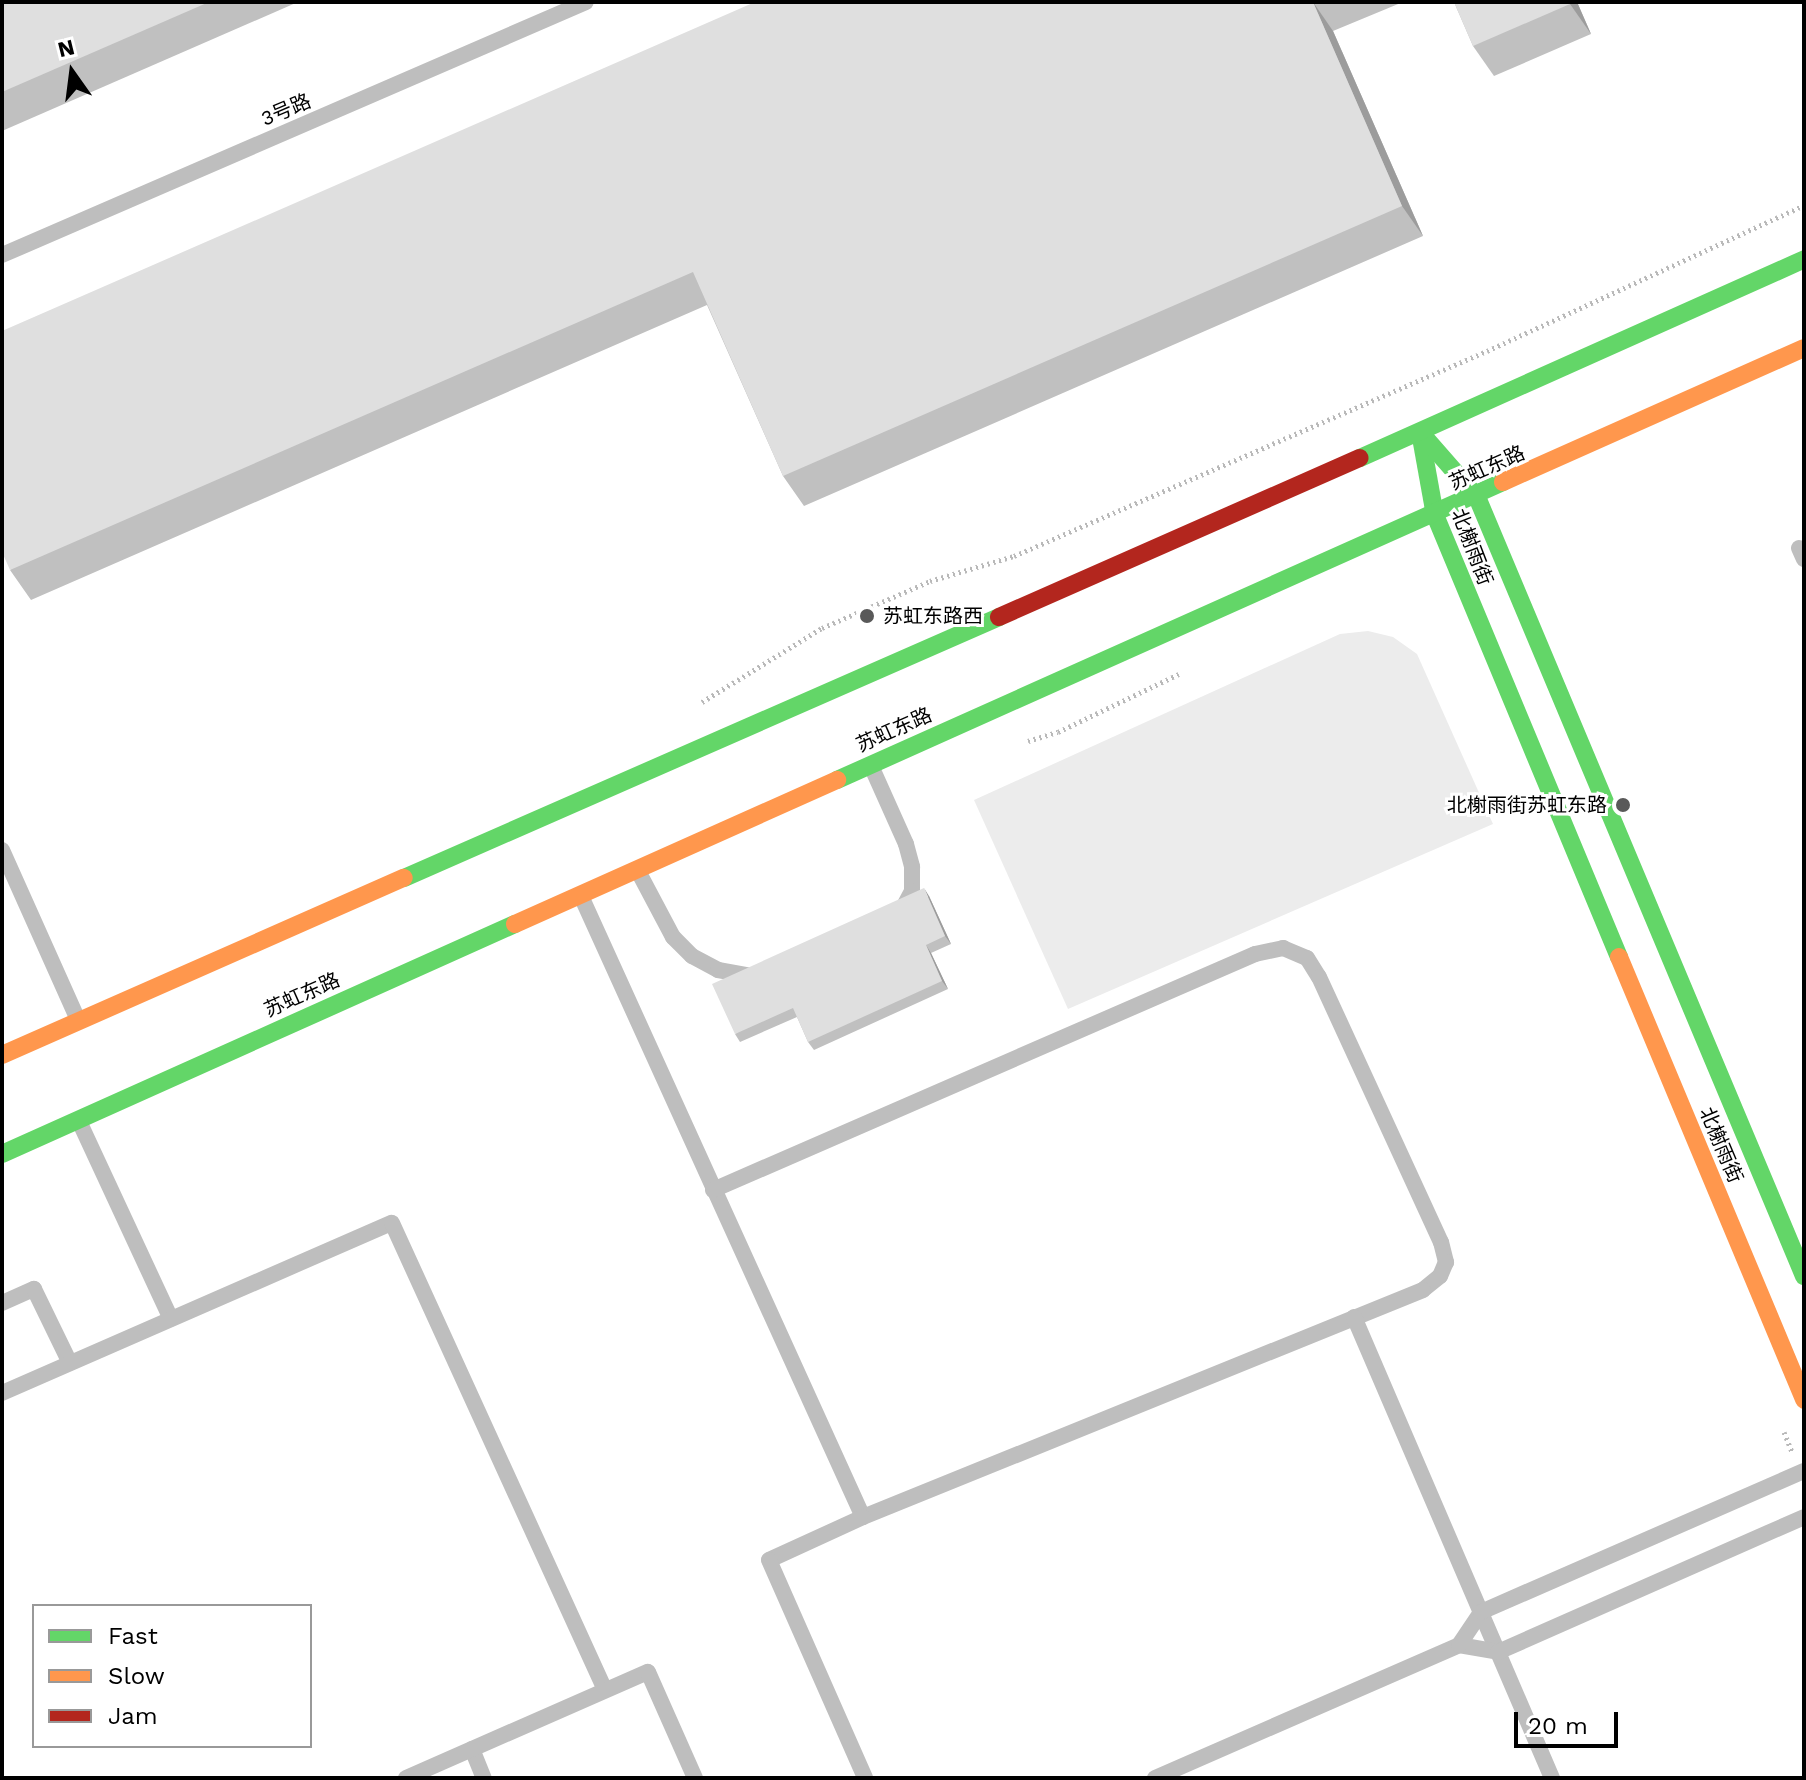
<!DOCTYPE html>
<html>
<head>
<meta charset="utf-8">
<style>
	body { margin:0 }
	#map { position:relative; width:1806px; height:1780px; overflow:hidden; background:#fff; font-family:"Work Sans","Noto Sans SC",sans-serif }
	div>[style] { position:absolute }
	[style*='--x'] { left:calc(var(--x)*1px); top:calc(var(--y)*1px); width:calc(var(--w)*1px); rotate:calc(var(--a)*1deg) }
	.green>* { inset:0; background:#ececec }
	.path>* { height:5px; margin-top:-2.5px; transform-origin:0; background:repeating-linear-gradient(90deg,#b9b9b9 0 2px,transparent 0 6px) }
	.lane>* { height:16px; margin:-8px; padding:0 8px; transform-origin:8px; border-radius:8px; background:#bebebe }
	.fast>* { height:18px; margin:-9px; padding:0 9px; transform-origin:9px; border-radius:9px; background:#63d668 }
	.slow>* { height:18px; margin:-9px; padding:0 9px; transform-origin:9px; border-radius:9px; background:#ff974d }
	.jam>* { height:18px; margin:-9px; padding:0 9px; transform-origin:9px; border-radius:9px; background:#b3261e }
	.wall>* { inset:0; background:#c0c0c0 }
	.shaded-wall>* { inset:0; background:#9c9c9c }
	.building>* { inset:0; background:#dfdfdf }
	.dots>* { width:22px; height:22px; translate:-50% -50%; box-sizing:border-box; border:4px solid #fff; border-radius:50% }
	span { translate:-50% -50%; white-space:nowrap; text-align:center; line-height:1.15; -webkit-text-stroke:6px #fff; paint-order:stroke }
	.street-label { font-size:20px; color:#000 }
	.poi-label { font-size:20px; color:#000 }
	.left { translate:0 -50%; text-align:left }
	.right { translate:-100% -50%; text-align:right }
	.frame { position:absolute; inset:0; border:4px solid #000; pointer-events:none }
	.legend { position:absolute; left:32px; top:1604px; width:280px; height:144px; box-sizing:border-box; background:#fff; border:2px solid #999; margin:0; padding:10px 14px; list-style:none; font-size:24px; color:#000 }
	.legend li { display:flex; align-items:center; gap:16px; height:40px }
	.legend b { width:40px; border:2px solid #999 }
	.north { position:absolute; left:32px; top:32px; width:80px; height:80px; -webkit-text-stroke:6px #fff; paint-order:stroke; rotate:346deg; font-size:22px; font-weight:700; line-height:32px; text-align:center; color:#000 }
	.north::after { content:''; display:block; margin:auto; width:28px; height:36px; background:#000; clip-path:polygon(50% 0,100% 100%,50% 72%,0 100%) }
	.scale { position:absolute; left:1514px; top:1712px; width:104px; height:36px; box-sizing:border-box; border:4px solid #000; border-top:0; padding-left:10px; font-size:24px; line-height:28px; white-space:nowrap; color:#000; -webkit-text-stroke:6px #fff; paint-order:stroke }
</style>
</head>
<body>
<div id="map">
	<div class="green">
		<i style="clip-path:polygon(1368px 631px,1393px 637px,1417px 654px,1493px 824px,1068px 1009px,974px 800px,1340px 634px)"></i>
	</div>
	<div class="path">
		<i style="--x:702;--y:702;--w:141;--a:-31.7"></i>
		<i style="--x:822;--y:628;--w:118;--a:-23.5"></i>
		<i style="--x:930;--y:581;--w:88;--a:-16.6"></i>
		<i style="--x:1014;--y:556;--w:516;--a:-23.43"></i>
		<i style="--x:1487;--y:351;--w:349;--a:-24.7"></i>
		<i style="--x:1028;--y:741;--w:31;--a:-17"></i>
		<i style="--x:1058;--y:732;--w:134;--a:-25.6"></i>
		<i style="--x:1784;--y:1432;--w:22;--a:68"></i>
	</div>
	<div class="lane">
		<i style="--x:2;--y:255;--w:636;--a:-23.42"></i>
		<i style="--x:1799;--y:548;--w:12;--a:66"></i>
		<i style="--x:872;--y:768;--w:83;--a:65.9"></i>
		<i style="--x:906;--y:844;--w:24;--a:75"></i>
		<i style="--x:912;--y:867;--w:24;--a:90"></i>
		<i style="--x:912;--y:891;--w:19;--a:118"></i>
		<i style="--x:2;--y:850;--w:186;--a:65.9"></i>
		<i style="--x:638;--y:871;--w:75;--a:62.1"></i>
		<i style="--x:673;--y:937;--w:27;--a:45"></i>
		<i style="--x:692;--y:956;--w:30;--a:28"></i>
		<i style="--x:718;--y:970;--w:35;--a:10"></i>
		<i style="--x:581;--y:896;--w:682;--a:65.58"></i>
		<i style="--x:79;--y:1121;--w:218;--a:65.1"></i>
		<i style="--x:713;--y:1190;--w:591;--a:-23.53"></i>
		<i style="--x:1255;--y:954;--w:29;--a:-12"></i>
		<i style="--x:1283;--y:948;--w:26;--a:23"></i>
		<i style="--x:1307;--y:958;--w:22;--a:58"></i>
		<i style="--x:1319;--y:977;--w:292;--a:65.3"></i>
		<i style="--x:1441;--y:1242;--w:21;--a:76"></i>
		<i style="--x:1446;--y:1262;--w:15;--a:113"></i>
		<i style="--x:1440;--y:1276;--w:22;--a:141"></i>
		<i style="--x:1423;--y:1290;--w:604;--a:157.93"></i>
		<i style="--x:863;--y:1517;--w:103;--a:155.4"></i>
		<i style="--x:769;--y:1560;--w:238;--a:66.2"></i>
		<i style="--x:2;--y:1303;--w:35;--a:-24"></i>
		<i style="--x:34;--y:1289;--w:82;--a:64.1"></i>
		<i style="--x:1354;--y:1317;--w:502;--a:66.76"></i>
		<i style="--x:2;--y:1393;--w:425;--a:-23.6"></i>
		<i style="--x:392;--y:1223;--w:513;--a:65.48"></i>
		<i style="--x:1459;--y:1645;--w:40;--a:10"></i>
		<i style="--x:1498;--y:1652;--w:334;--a:-23.8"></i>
		<i style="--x:472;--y:1749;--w:31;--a:68"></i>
		<i style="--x:406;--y:1778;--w:264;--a:-23.7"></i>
		<i style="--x:648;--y:1672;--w:116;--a:66.1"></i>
		<i style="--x:1155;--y:1778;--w:332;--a:-23.6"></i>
		<i style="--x:1459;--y:1645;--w:40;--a:-56"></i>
		<i style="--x:1481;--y:1612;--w:352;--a:-23.6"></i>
	</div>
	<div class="fast">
		<i style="--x:1420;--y:432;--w:84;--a:79.8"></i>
		<i style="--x:1435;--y:515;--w:479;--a:67.4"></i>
		<i style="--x:1420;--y:432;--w:86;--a:48.8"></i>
		<i style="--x:1477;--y:497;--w:845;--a:67.23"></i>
		<i style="--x:1360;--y:458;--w:487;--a:-24.1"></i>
		<i style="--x:837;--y:780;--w:730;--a:-24.11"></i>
		<i style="--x:404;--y:878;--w:650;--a:-23.68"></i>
		<i style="--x:2;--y:1154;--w:562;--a:-24.15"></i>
	</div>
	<div class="slow">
		<i style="--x:1503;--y:482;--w:329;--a:-24"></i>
		<i style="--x:515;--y:924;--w:353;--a:-24.1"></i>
		<i style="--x:1619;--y:957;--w:480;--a:67.3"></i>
		<i style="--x:2;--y:1055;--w:439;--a:-23.8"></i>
	</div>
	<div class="jam">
		<i style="--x:999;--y:617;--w:394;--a:-23.8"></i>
	</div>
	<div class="wall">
		<i style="clip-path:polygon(2px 2px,298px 2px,2px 131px)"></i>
		<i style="clip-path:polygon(755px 2px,1403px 2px,1333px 31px,1423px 236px,804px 506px,783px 476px,707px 305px,31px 600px,10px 570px)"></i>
		<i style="clip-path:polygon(1454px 2px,1577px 2px,1591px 34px,1494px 76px,1473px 46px)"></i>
		<i style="clip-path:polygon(929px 896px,951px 944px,931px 953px,948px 989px,814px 1050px,808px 1042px,797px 1017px,740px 1042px,735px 1034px)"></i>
	</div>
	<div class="shaded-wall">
		<i style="clip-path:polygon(1313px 2px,1333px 31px,1423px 236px,1402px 206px)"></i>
		<i style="clip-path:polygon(1569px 2px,1577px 2px,1591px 34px,1570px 4px)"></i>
		<i style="clip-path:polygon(924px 888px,929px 896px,951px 944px,945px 936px)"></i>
		<i style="clip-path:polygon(926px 945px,931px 953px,948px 989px,942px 981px)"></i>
	</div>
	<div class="building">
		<i style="clip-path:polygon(2px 2px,209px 2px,2px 92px)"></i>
		<i style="clip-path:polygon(755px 2px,1313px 2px,1402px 206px,783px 476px,693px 272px,10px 570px,2px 552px,2px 331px)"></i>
		<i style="clip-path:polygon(1454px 2px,1569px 2px,1570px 4px,1473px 46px)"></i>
		<i style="clip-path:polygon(924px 888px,945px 936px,926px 945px,942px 981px,808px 1042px,793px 1008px,735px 1034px,712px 984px)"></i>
	</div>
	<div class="dots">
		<i style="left:867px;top:616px;background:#595959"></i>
		<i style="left:1623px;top:805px;background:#595959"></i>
	</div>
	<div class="street-label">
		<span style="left:286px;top:110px;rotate:-23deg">3号路</span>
		<span style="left:1487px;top:468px;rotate:-24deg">苏虹东路</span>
		<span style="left:1472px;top:547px;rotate:69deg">北榭雨街</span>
		<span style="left:894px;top:730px;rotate:-24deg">苏虹东路</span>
		<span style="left:302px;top:995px;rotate:-24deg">苏虹东路</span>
		<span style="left:1721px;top:1145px;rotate:67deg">北榭雨街</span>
	</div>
	<div class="poi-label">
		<span class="left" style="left:883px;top:616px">苏虹东路西</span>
		<span class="right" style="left:1607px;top:805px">北榭雨街苏虹东路</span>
	</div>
	<div class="frame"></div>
	<ul class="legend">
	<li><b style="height:10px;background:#63d668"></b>Fast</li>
	<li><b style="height:10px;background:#ff974d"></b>Slow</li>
	<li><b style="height:10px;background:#b3261e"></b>Jam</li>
	</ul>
	<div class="north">N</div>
	<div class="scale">20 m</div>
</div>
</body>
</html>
